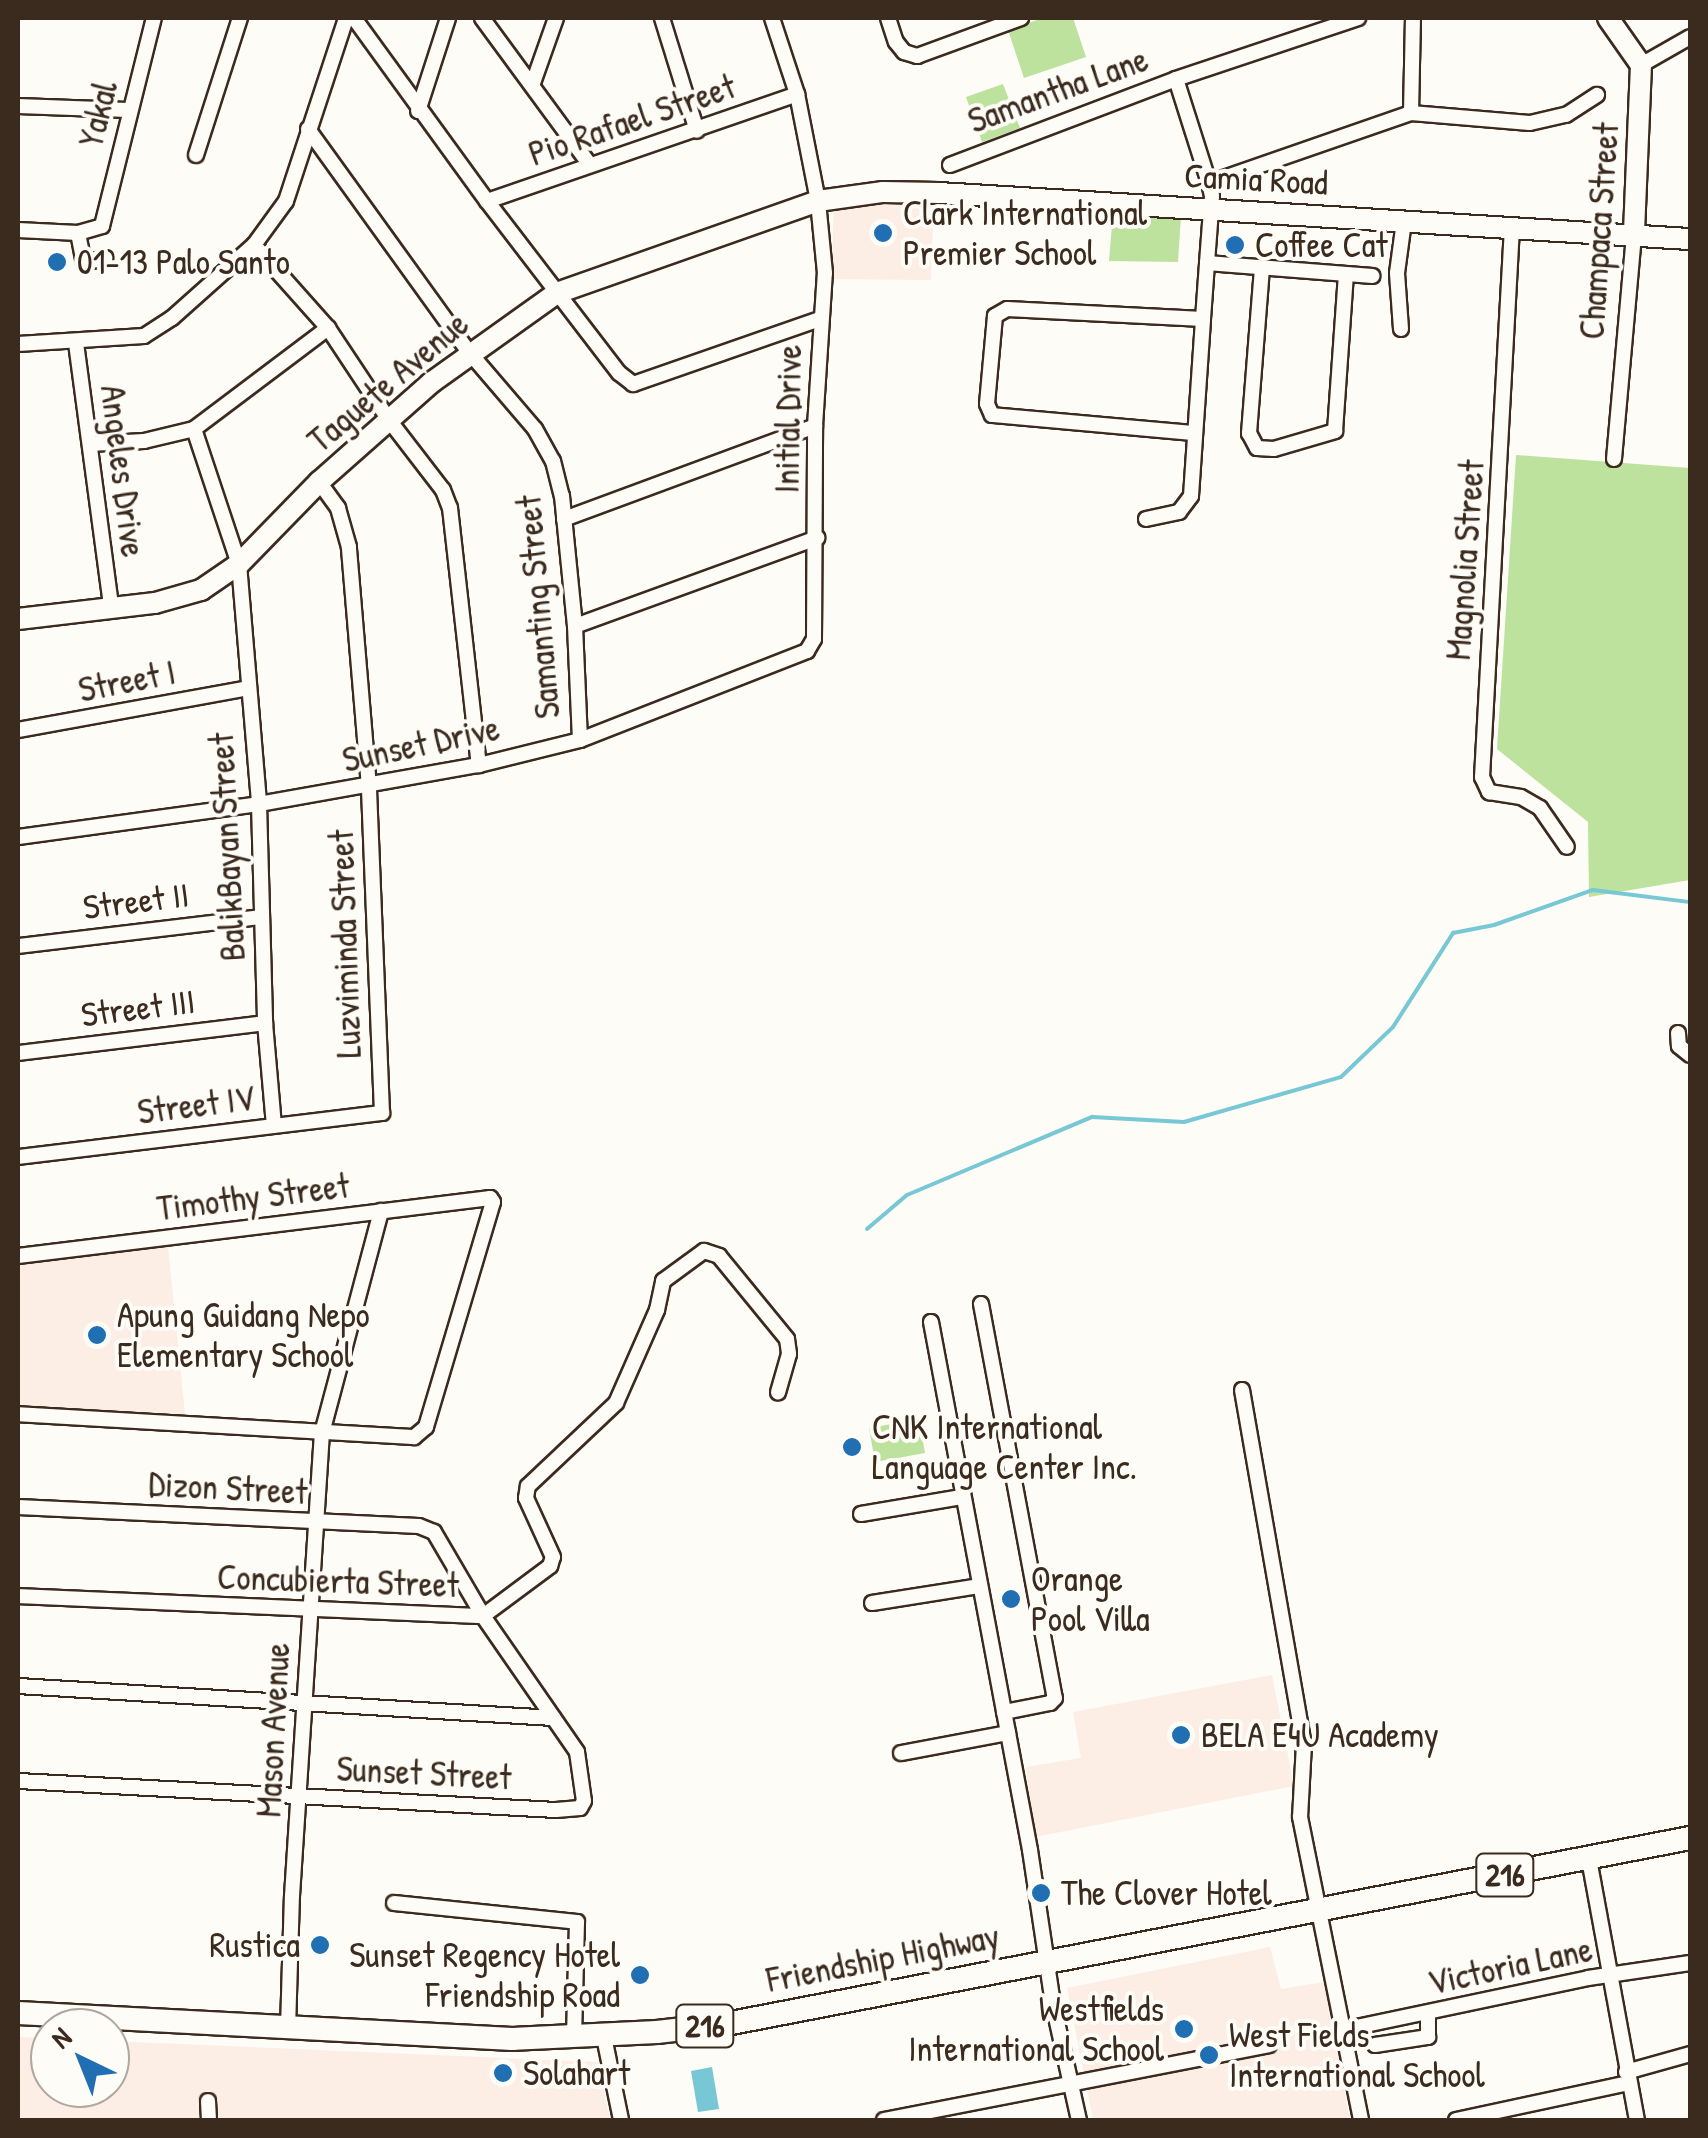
<!DOCTYPE html>
<html>
<head>
<meta charset="utf-8">
<style>
	body { margin:0 }
	#map { position:relative; width:1708px; height:2138px; overflow:hidden; background:#fdfcf7; font-family:"Patrick Hand",sans-serif }
	div>[style] { position:absolute }
	[style*='--x'] { left:calc(var(--x)*1px); top:calc(var(--y)*1px); width:calc(var(--w)*1px); rotate:calc(var(--a)*1deg) }
	.built>* { inset:0; background:#fcede5 }
	.green>* { inset:0; background:#bce29d }
	.water>* { inset:0; background:#78c7d5 }
	.stream>* { height:4px; margin:-2px; padding:0 2px; transform-origin:2px; border-radius:2px; background:#78c7d5 }
	.roads { filter:drop-shadow(2px 0 #3b2a1e) drop-shadow(-2px 0 #3b2a1e) drop-shadow(0 2px #3b2a1e) drop-shadow(0 -2px #3b2a1e) }
	.street>* { height:14px; margin:-7px; padding:0 7px; transform-origin:7px; border-radius:7px; background:#fdfcf7 }
	.secondary>* { height:20px; margin:-10px; padding:0 10px; transform-origin:10px; border-radius:10px; background:#fdfcf7 }
	.primary>* { height:22px; margin:-11px; padding:0 11px; transform-origin:11px; border-radius:11px; background:#fdfcf7 }
	.dots>* { width:28px; height:28px; translate:-50% -50%; box-sizing:border-box; border:5px solid #fdfcf7; border-radius:50% }
	span { translate:-50% -50%; white-space:nowrap; text-align:center; line-height:1.15; -webkit-text-stroke:8px #fdfcf7; paint-order:stroke }
	.shield-label span { padding:2px 8px; background:#fdfcf7; border:2px solid; border-radius:8px; -webkit-text-stroke-width:0 }
	.shield-label { font-size:32px; color:#3b2a1e; font-weight:700 }
	.street-label { font-size:35px; color:#3b2a1e }
	.poi-label { font-size:35px; color:#3b2a1e }
	.left { translate:0 -50%; text-align:left }
	.right { translate:-100% -50%; text-align:right }
	.frame { position:absolute; inset:0; border:20px solid #3b2a1e; pointer-events:none }
	.north { position:absolute; left:30px; top:2008px; width:100px; height:100px; box-sizing:border-box; background:#fdfcf7; border:2px solid #afa8a0; border-radius:50%; rotate:317deg; font-size:28px; font-weight:700; line-height:40px; text-align:center; color:#3b2a1e }
	.north::after { content:''; display:block; margin:auto; width:35px; height:45px; background:#1f6fb2; clip-path:polygon(50% 0,100% 100%,50% 72%,0 100%) }
</style>
</head>
<body>
<div id="map">
	<div class="built">
		<i style="clip-path:polygon(834px 186px,934px 188px,931px 280px,832px 279px)"></i>
		<i style="clip-path:polygon(168px 1246px,185px 1414px,18px 1406px,18px 1264px)"></i>
		<i style="clip-path:polygon(1272px 1675px,1294px 1786px,1035px 1837px,1026px 1767px,1081px 1758px,1073px 1712px)"></i>
		<i style="clip-path:polygon(1270px 1947px,1281px 1989px,1324px 1982px,1350px 2120px,1093px 2120px,1067px 1988px)"></i>
		<i style="clip-path:polygon(18px 2037px,50px 2038px,50px 2088px,110px 2088px,110px 2041px,598px 2062px,610px 2120px,18px 2120px)"></i>
	</div>
	<div class="green">
		<i style="clip-path:polygon(1043px 18px,1073px 18px,1086px 57px,1024px 78px,1008px 30px)"></i>
		<i style="clip-path:polygon(1003px 84px,1020px 128px,982px 142px,966px 97px)"></i>
		<i style="clip-path:polygon(1113px 213px,1181px 216px,1178px 262px,1109px 261px)"></i>
		<i style="clip-path:polygon(1516px 455px,1690px 468px,1690px 880px,1589px 897px,1588px 822px,1497px 749px)"></i>
		<i style="clip-path:polygon(919px 1419px,925px 1453px,875px 1462px,869px 1428px)"></i>
	</div>
	<div class="water">
		<i style="clip-path:polygon(712px 2067px,719px 2109px,698px 2112px,691px 2071px)"></i>
	</div>
	<div class="stream">
		<i style="--x:867;--y:1229;--w:52;--a:-40.4"></i>
		<i style="--x:907;--y:1195;--w:201;--a:-22.9"></i>
		<i style="--x:1092;--y:1117;--w:92;--a:3.1"></i>
		<i style="--x:1184;--y:1122;--w:163;--a:-16"></i>
		<i style="--x:1341;--y:1077;--w:72;--a:-43.9"></i>
		<i style="--x:1393;--y:1027;--w:112;--a:-57.4"></i>
		<i style="--x:1453;--y:933;--w:42;--a:-11"></i>
		<i style="--x:1494;--y:925;--w:105;--a:-19.5"></i>
		<i style="--x:1593;--y:890;--w:98;--a:7.1"></i>
	</div>
	<div class="roads">
		<div class="street">
			<i style="--x:354;--y:18;--w:226;--a:54"></i>
			<i style="--x:487;--y:201;--w:217;--a:52.5"></i>
			<i style="--x:619;--y:373;--w:18;--a:38"></i>
			<i style="--x:633;--y:384;--w:198;--a:-19.2"></i>
			<i style="--x:482;--y:18;--w:182;--a:53.7"></i>
			<i style="--x:662;--y:18;--w:118;--a:72.8"></i>
			<i style="--x:888;--y:18;--w:25;--a:72"></i>
			<i style="--x:896;--y:42;--w:13;--a:51"></i>
			<i style="--x:904;--y:52;--w:14;--a:17"></i>
			<i style="--x:917;--y:56;--w:111;--a:-20.1"></i>
			<i style="--x:1641;--y:65;--w:56;--a:-29.7"></i>
			<i style="--x:1176;--y:79;--w:109;--a:72.4"></i>
			<i style="--x:1209;--y:183;--w:214;--a:-19.1"></i>
			<i style="--x:1411;--y:113;--w:119;--a:4.8"></i>
			<i style="--x:1530;--y:123;--w:37;--a:-13"></i>
			<i style="--x:1566;--y:115;--w:37;--a:-33"></i>
			<i style="--x:533;--y:83;--w:69;--a:-70.5"></i>
			<i style="--x:18;--y:106;--w:110;--a:2.1"></i>
			<i style="--x:418;--y:111;--w:98;--a:-72.1"></i>
			<i style="--x:1411;--y:113;--w:95;--a:-88.8"></i>
			<i style="--x:308;--y:129;--w:275;--a:54.2"></i>
			<i style="--x:469;--y:352;--w:101;--a:49.4"></i>
			<i style="--x:535;--y:429;--w:37;--a:61"></i>
			<i style="--x:553;--y:461;--w:36;--a:76"></i>
			<i style="--x:562;--y:496;--w:131;--a:84.3"></i>
			<i style="--x:575;--y:626;--w:114;--a:87.5"></i>
			<i style="--x:196;--y:155;--w:144;--a:-72.2"></i>
			<i style="--x:950;--y:165;--w:242;--a:-20.8"></i>
			<i style="--x:1176;--y:79;--w:192;--a:-18.5"></i>
			<i style="--x:487;--y:201;--w:328;--a:-19"></i>
			<i style="--x:1512;--y:227;--w:551;--a:93.12"></i>
			<i style="--x:1482;--y:777;--w:17;--a:65"></i>
			<i style="--x:1489;--y:792;--w:32;--a:9"></i>
			<i style="--x:1521;--y:797;--w:22;--a:30"></i>
			<i style="--x:1540;--y:808;--w:47;--a:55.3"></i>
			<i style="--x:18;--y:230;--w:60;--a:2.9"></i>
			<i style="--x:78;--y:233;--w:25;--a:-16"></i>
			<i style="--x:102;--y:226;--w:214;--a:-76"></i>
			<i style="--x:78;--y:233;--w:31;--a:79"></i>
			<i style="--x:84;--y:263;--w:22;--a:-13"></i>
			<i style="--x:254;--y:245;--w:111;--a:48.3"></i>
			<i style="--x:328;--y:328;--w:110;--a:56.5"></i>
			<i style="--x:389;--y:420;--w:88;--a:52.4"></i>
			<i style="--x:443;--y:490;--w:19;--a:69"></i>
			<i style="--x:450;--y:508;--w:259;--a:83.6"></i>
			<i style="--x:1207;--y:263;--w:67;--a:-85.7"></i>
			<i style="--x:1212;--y:196;--w:13;--a:-103"></i>
			<i style="--x:1262;--y:268;--w:166;--a:94.5"></i>
			<i style="--x:1249;--y:433;--w:17;--a:62"></i>
			<i style="--x:1257;--y:448;--w:17;--a:3"></i>
			<i style="--x:1274;--y:449;--w:64;--a:-16.4"></i>
			<i style="--x:1335;--y:431;--w:157;--a:-86"></i>
			<i style="--x:1203;--y:319;--w:56;--a:-85.9"></i>
			<i style="--x:1207;--y:263;--w:166;--a:4.5"></i>
			<i style="--x:1401;--y:329;--w:56;--a:-94.1"></i>
			<i style="--x:1397;--y:273;--w:52;--a:-82.3"></i>
			<i style="--x:76;--y:343;--w:266;--a:82.4"></i>
			<i style="--x:18;--y:344;--w:126;--a:-3.6"></i>
			<i style="--x:144;--y:336;--w:33;--a:-33"></i>
			<i style="--x:172;--y:318;--w:110;--a:-41.7"></i>
			<i style="--x:254;--y:245;--w:54;--a:-54"></i>
			<i style="--x:286;--y:201;--w:193;--a:-71.8"></i>
			<i style="--x:194;--y:429;--w:142;--a:71.6"></i>
			<i style="--x:239;--y:564;--w:241;--a:85.2"></i>
			<i style="--x:259;--y:804;--w:219;--a:88.4"></i>
			<i style="--x:265;--y:1023;--w:103;--a:85"></i>
			<i style="--x:90;--y:444;--w:54;--a:-3.2"></i>
			<i style="--x:144;--y:441;--w:51;--a:-13.5"></i>
			<i style="--x:194;--y:429;--w:168;--a:-37"></i>
			<i style="--x:1614;--y:459;--w:225;--a:-84.9"></i>
			<i style="--x:564;--y:519;--w:268;--a:-20.3"></i>
			<i style="--x:1146;--y:519;--w:34;--a:-12"></i>
			<i style="--x:1179;--y:512;--w:20;--a:-53"></i>
			<i style="--x:1191;--y:496;--w:177;--a:-86.1"></i>
			<i style="--x:1203;--y:319;--w:196;--a:-177.1"></i>
			<i style="--x:1007;--y:309;--w:14;--a:150"></i>
			<i style="--x:995;--y:316;--w:88;--a:95.2"></i>
			<i style="--x:987;--y:404;--w:12;--a:66"></i>
			<i style="--x:992;--y:415;--w:203;--a:5.1"></i>
			<i style="--x:575;--y:626;--w:258;--a:-20"></i>
			<i style="--x:18;--y:730;--w:234;--a:-10.3"></i>
			<i style="--x:18;--y:837;--w:243;--a:-7.8"></i>
			<i style="--x:259;--y:804;--w:223;--a:-10.1"></i>
			<i style="--x:479;--y:765;--w:104;--a:-13.9"></i>
			<i style="--x:580;--y:740;--w:244;--a:-21.4"></i>
			<i style="--x:807;--y:651;--w:14;--a:-60"></i>
			<i style="--x:814;--y:639;--w:213;--a:-89.7"></i>
			<i style="--x:815;--y:426;--w:153;--a:-86.3"></i>
			<i style="--x:825;--y:273;--w:72;--a:-95.6"></i>
			<i style="--x:818;--y:201;--w:109;--a:-101.1"></i>
			<i style="--x:797;--y:94;--w:80;--a:-108.2"></i>
			<i style="--x:18;--y:946;--w:245;--a:-6.8"></i>
			<i style="--x:1678;--y:1033;--w:13;--a:86"></i>
			<i style="--x:1679;--y:1046;--w:14;--a:39"></i>
			<i style="--x:18;--y:1053;--w:249;--a:-6.9"></i>
			<i style="--x:18;--y:1157;--w:367;--a:-6.9"></i>
			<i style="--x:382;--y:1113;--w:326;--a:-92.3"></i>
			<i style="--x:369;--y:787;--w:241;--a:-94.8"></i>
			<i style="--x:349;--y:547;--w:41;--a:-105.8"></i>
			<i style="--x:338;--y:508;--w:32;--a:-126"></i>
			<i style="--x:18;--y:1256;--w:476;--a:-7"></i>
			<i style="--x:490;--y:1198;--w:5;--a:53"></i>
			<i style="--x:493;--y:1202;--w:235;--a:106.6"></i>
			<i style="--x:426;--y:1427;--w:16;--a:140"></i>
			<i style="--x:414;--y:1437;--w:397;--a:-176.7"></i>
			<i style="--x:981;--y:1304;--w:401;--a:79.4"></i>
			<i style="--x:1055;--y:1698;--w:7;--a:135"></i>
			<i style="--x:1050;--y:1703;--w:47;--a:168.9"></i>
			<i style="--x:931;--y:1322;--w:537;--a:79.38"></i>
			<i style="--x:1030;--y:1850;--w:156;--a:81.5"></i>
			<i style="--x:1053;--y:2004;--w:119;--a:77.4"></i>
			<i style="--x:1242;--y:1390;--w:359;--a:80.1"></i>
			<i style="--x:1304;--y:1744;--w:73;--a:93.1"></i>
			<i style="--x:1300;--y:1817;--w:309;--a:78.6"></i>
			<i style="--x:18;--y:1507;--w:401;--a:2.7"></i>
			<i style="--x:419;--y:1526;--w:16;--a:22"></i>
			<i style="--x:434;--y:1532;--w:97;--a:59.7"></i>
			<i style="--x:483;--y:1616;--w:165;--a:55.3"></i>
			<i style="--x:577;--y:1752;--w:49;--a:81.9"></i>
			<i style="--x:584;--y:1801;--w:8;--a:120"></i>
			<i style="--x:580;--y:1808;--w:24;--a:175"></i>
			<i style="--x:556;--y:1810;--w:539;--a:-176.91"></i>
			<i style="--x:861;--y:1514;--w:102;--a:-9.6"></i>
			<i style="--x:18;--y:1596;--w:465;--a:2.5"></i>
			<i style="--x:483;--y:1616;--w:84;--a:-36.7"></i>
			<i style="--x:550;--y:1566;--w:9;--a:-72"></i>
			<i style="--x:553;--y:1557;--w:65;--a:-114.6"></i>
			<i style="--x:526;--y:1498;--w:12;--a:-81"></i>
			<i style="--x:528;--y:1486;--w:121;--a:-43.3"></i>
			<i style="--x:616;--y:1403;--w:102;--a:-66.2"></i>
			<i style="--x:657;--y:1310;--w:30;--a:-78"></i>
			<i style="--x:663;--y:1281;--w:51;--a:-36.2"></i>
			<i style="--x:704;--y:1251;--w:16;--a:18"></i>
			<i style="--x:719;--y:1256;--w:107;--a:50.7"></i>
			<i style="--x:787;--y:1339;--w:15;--a:82"></i>
			<i style="--x:789;--y:1354;--w:40;--a:106"></i>
			<i style="--x:872;--y:1603;--w:108;--a:-9"></i>
			<i style="--x:18;--y:1686;--w:536;--a:3.42"></i>
			<i style="--x:901;--y:1753;--w:109;--a:-10.6"></i>
			<i style="--x:1589;--y:1859;--w:265;--a:79.6"></i>
			<i style="--x:394;--y:1903;--w:184;--a:5.9"></i>
			<i style="--x:577;--y:1922;--w:114;--a:91.5"></i>
			<i style="--x:288;--y:2029;--w:133;--a:-88.3"></i>
			<i style="--x:292;--y:1896;--w:464;--a:-86.3"></i>
			<i style="--x:322;--y:1433;--w:230;--a:-75.1"></i>
			<i style="--x:1342;--y:2030;--w:251;--a:-11.9"></i>
			<i style="--x:1588;--y:1978;--w:103;--a:-8.4"></i>
			<i style="--x:604;--y:2037;--w:85;--a:78.4"></i>
			<i style="--x:1375;--y:2045;--w:54;--a:-8.6"></i>
			<i style="--x:1428;--y:2037;--w:24;--a:-90"></i>
			<i style="--x:1626;--y:2072;--w:66;--a:-15.7"></i>
			<i style="--x:208;--y:2101;--w:19;--a:87"></i>
			<i style="--x:884;--y:2120;--w:392;--a:-11"></i>
			<i style="--x:1456;--y:2120;--w:177;--a:-12.1"></i>
		</div>
		<div class="secondary">
			<i style="--x:1608;--y:18;--w:57;--a:54.9"></i>
			<i style="--x:1641;--y:65;--w:170;--a:92.4"></i>
			<i style="--x:18;--y:619;--w:138;--a:-6.7"></i>
			<i style="--x:155;--y:603;--w:48;--a:-15.8"></i>
			<i style="--x:201;--y:590;--w:46;--a:-34.4"></i>
			<i style="--x:239;--y:564;--w:115;--a:-45.7"></i>
			<i style="--x:319;--y:482;--w:151;--a:-41.5"></i>
			<i style="--x:432;--y:382;--w:153;--a:-35.5"></i>
			<i style="--x:557;--y:293;--w:277;--a:-19.4"></i>
			<i style="--x:818;--y:201;--w:66;--a:-7.9"></i>
			<i style="--x:883;--y:192;--w:56;--a:1"></i>
			<i style="--x:939;--y:193;--w:752;--a:3.51"></i>
		</div>
		<div class="primary">
			<i style="--x:18;--y:2013;--w:495;--a:3"></i>
			<i style="--x:512;--y:2039;--w:145;--a:-2.8"></i>
			<i style="--x:657;--y:2032;--w:69;--a:-6.6"></i>
			<i style="--x:726;--y:2024;--w:982;--a:-10.92"></i>
		</div>
	</div>
	<div class="dots">
		<i style="left:883px;top:233px;background:#1f6fb2"></i>
		<i style="left:1235px;top:245px;background:#1f6fb2"></i>
		<i style="left:57px;top:262px;background:#1f6fb2"></i>
		<i style="left:97px;top:1335px;background:#1f6fb2"></i>
		<i style="left:852px;top:1447px;background:#1f6fb2"></i>
		<i style="left:1011px;top:1599px;background:#1f6fb2"></i>
		<i style="left:1181px;top:1735px;background:#1f6fb2"></i>
		<i style="left:1041px;top:1893px;background:#1f6fb2"></i>
		<i style="left:320px;top:1945px;background:#1f6fb2"></i>
		<i style="left:640px;top:1975px;background:#1f6fb2"></i>
		<i style="left:1184px;top:2029px;background:#1f6fb2"></i>
		<i style="left:1209px;top:2055px;background:#1f6fb2"></i>
		<i style="left:503px;top:2073px;background:#1f6fb2"></i>
	</div>
	<div class="shield-label">
		<span style="left:1505px;top:1875px">216</span>
		<span style="left:705px;top:2026px">216</span>
	</div>
	<div class="street-label">
		<span style="left:1058px;top:90px;rotate:-20deg">Samantha Lane</span>
		<span style="left:98px;top:114px;rotate:-76deg">Yakal</span>
		<span style="left:632px;top:120px;rotate:-19deg">Pio Rafael Street</span>
		<span style="left:1256px;top:179px;rotate:3deg">Camia Road</span>
		<span style="left:1599px;top:231px;rotate:-86deg">Champaca Street</span>
		<span style="left:388px;top:382px;rotate:-40deg">Taguete Avenue</span>
		<span style="left:788px;top:419px;rotate:-89deg">Initial Drive</span>
		<span style="left:123px;top:471px;rotate:83deg">Angeles Drive</span>
		<span style="left:1465px;top:560px;rotate:-86deg">Magnolia Street</span>
		<span style="left:538px;top:607px;rotate:-95deg">Samanting Street</span>
		<span style="left:127px;top:681px;rotate:-11deg">Street I</span>
		<span style="left:421px;top:744px;rotate:-12deg">Sunset Drive</span>
		<span style="left:227px;top:847px;rotate:-93deg">BalikBayan Street</span>
		<span style="left:136px;top:901px;rotate:-7deg">Street II</span>
		<span style="left:345px;top:944px;rotate:-92deg">Luzviminda Street</span>
		<span style="left:138px;top:1008px;rotate:-7deg">Street III</span>
		<span style="left:196px;top:1105px;rotate:-7deg">Street IV</span>
		<span style="left:253px;top:1197px;rotate:-7deg">Timothy Street</span>
		<span style="left:228px;top:1488px;rotate:3deg">Dizon Street</span>
		<span style="left:338px;top:1581px;rotate:2deg">Concubierta Street</span>
		<span style="left:273px;top:1730px;rotate:-87deg">Mason Avenue</span>
		<span style="left:424px;top:1773px;rotate:3deg">Sunset Street</span>
		<span style="left:883px;top:1958px;rotate:-11deg">Friendship Highway</span>
		<span style="left:1510px;top:1966px;rotate:-12deg">Victoria Lane</span>
	</div>
	<div class="poi-label">
		<span class="left" style="left:903px;top:233px">Clark International<br>Premier School</span>
		<span class="left" style="left:1255px;top:245px">Coffee Cat</span>
		<span class="left" style="left:77px;top:262px">01-13 Palo Santo</span>
		<span class="left" style="left:117px;top:1335px">Apung Guidang Nepo<br>Elementary School</span>
		<span class="left" style="left:872px;top:1447px">CNK International<br>Language Center Inc.</span>
		<span class="left" style="left:1031px;top:1599px">Orange<br>Pool Villa</span>
		<span class="left" style="left:1201px;top:1735px">BELA E4U Academy</span>
		<span class="left" style="left:1061px;top:1893px">The Clover Hotel</span>
		<span class="right" style="left:300px;top:1945px">Rustica</span>
		<span class="right" style="left:620px;top:1975px">Sunset Regency Hotel<br>Friendship Road</span>
		<span class="right" style="left:1164px;top:2029px">Westfields<br>International School</span>
		<span class="left" style="left:1229px;top:2055px">West Fields<br>International School</span>
		<span class="left" style="left:523px;top:2073px">Solahart</span>
	</div>
	<div class="frame"></div>
	<div class="north">N</div>
</div>
</body>
</html>
